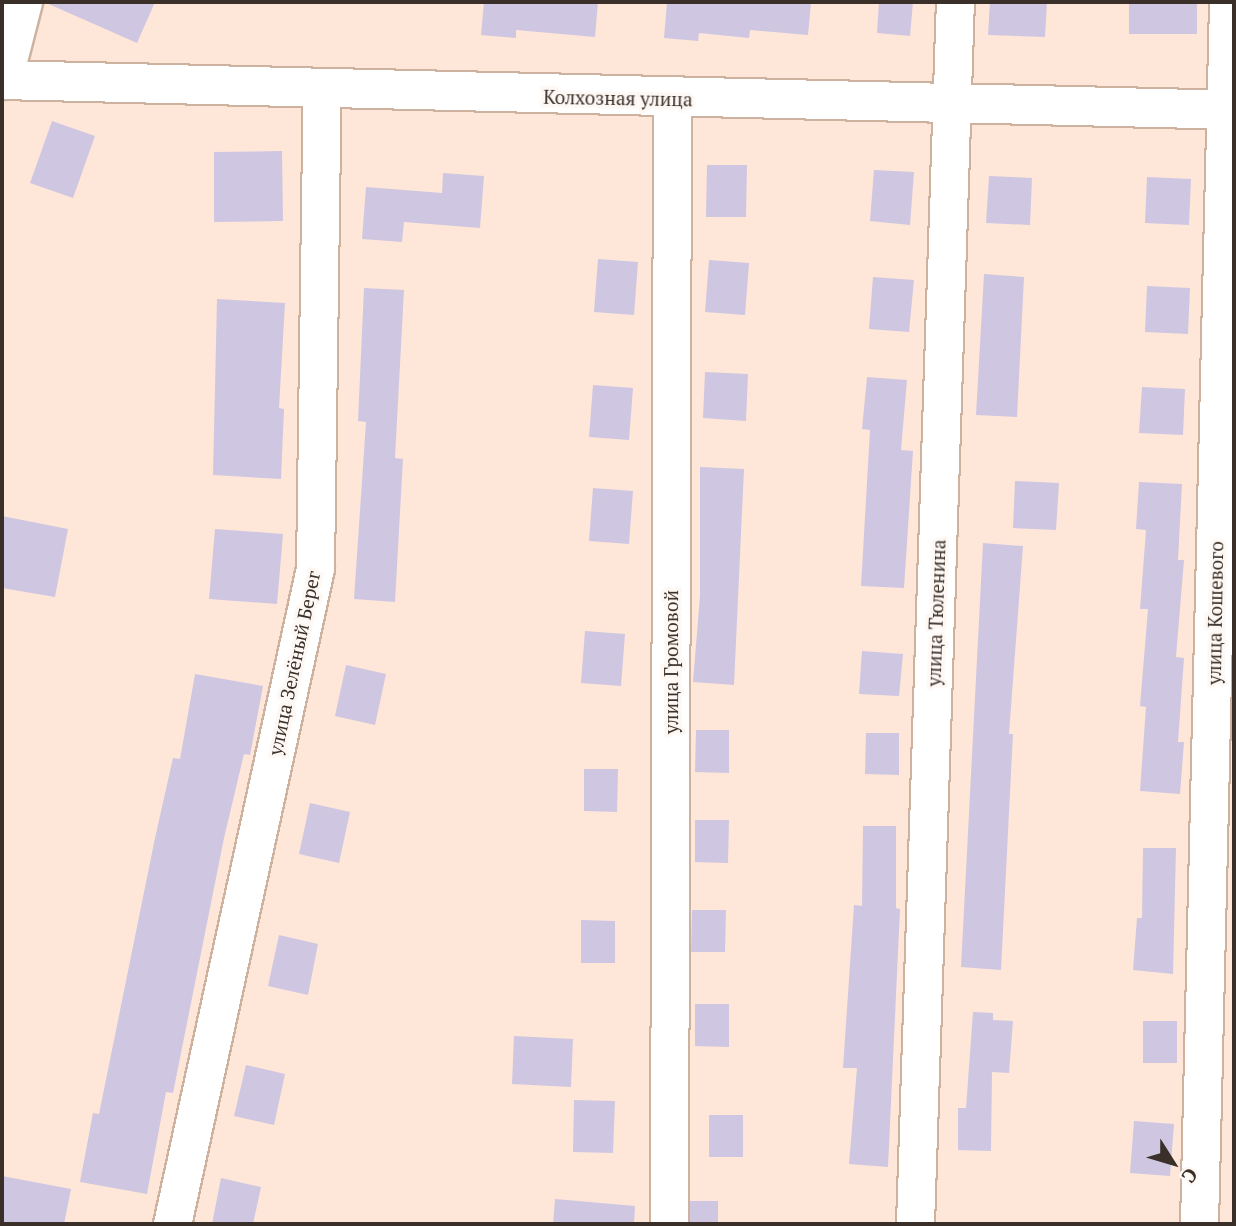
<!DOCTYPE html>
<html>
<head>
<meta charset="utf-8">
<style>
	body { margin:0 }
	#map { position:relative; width:1236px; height:1226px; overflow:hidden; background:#fee7d8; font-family:"PT Serif",serif }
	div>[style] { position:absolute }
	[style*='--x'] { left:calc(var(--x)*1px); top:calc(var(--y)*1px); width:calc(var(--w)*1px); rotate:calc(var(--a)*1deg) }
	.building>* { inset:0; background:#cfc6e2 }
	.roads { filter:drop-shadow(2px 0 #cdb2a0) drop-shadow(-2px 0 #cdb2a0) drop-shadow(0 2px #cdb2a0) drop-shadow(0 -2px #cdb2a0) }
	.minor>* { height:37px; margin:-18.5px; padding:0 18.5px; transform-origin:18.5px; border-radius:18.5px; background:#fff }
	.tertiary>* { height:38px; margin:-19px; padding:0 19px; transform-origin:19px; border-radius:19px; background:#fff }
	.secondary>* { height:38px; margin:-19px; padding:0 19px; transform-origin:19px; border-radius:19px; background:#fff }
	span { translate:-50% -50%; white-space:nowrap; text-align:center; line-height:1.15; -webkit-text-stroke:7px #fef8f4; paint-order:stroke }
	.street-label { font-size:19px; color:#3a3029 }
	.frame { position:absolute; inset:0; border:4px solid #3a3029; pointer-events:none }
	.north { position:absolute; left:1138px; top:1128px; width:70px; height:70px; -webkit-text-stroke:5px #fef8f4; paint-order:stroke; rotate:127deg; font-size:19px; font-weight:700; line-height:28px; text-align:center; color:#3a3029 }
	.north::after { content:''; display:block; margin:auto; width:24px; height:32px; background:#3a3029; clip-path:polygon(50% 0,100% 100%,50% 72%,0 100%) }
</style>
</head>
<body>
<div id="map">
	<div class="building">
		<i style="clip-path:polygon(44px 2px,155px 2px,137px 43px)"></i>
		<i style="clip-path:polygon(484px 2px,598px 2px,595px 37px,516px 30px,516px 38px,481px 35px)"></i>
		<i style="clip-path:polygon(667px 2px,811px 2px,808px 35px,750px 30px,749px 38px,699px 33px,698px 41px,664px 38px)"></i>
		<i style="clip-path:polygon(879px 2px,913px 2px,910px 36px,877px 33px)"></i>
		<i style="clip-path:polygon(990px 2px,1047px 2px,1045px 37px,988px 35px)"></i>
		<i style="clip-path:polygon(1129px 2px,1197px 2px,1197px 34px,1129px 34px)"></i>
		<i style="clip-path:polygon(52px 121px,95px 136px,73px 198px,30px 183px)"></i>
		<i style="clip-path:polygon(282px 151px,283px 221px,214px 222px,214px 152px)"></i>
		<i style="clip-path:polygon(707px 165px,747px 165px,746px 217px,706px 217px)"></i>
		<i style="clip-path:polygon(874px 170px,914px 172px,910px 225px,870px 221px)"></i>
		<i style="clip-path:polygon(443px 173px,484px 176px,480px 228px,404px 222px,402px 242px,362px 239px,366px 187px,442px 193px)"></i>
		<i style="clip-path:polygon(989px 176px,1032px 178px,1030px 225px,986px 223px)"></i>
		<i style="clip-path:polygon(1147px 177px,1191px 179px,1189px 225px,1145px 223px)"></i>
		<i style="clip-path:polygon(598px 259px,638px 262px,634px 315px,594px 312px)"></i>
		<i style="clip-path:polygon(709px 260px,749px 263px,745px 315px,705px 312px)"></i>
		<i style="clip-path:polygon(984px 274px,1024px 277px,1017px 417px,976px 415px)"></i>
		<i style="clip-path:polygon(873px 277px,914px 280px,909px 332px,869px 329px)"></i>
		<i style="clip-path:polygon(1147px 286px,1190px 288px,1188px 334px,1145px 332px)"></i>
		<i style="clip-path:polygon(364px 288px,404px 290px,395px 458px,403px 459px,395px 602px,354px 599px,366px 422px,358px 421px)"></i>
		<i style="clip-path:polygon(217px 299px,285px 303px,279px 408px,284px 409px,281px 479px,213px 475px)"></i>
		<i style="clip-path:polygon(705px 372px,748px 374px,746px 421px,703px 418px)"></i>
		<i style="clip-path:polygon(867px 377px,907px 380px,901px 450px,913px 451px,904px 588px,861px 586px,870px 430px,862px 429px)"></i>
		<i style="clip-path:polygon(593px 385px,633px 388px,629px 440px,589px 437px)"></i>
		<i style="clip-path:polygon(1142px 387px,1185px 389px,1183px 435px,1139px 433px)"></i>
		<i style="clip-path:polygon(700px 467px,744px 469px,734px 685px,693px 682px,700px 596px)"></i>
		<i style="clip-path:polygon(1015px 481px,1059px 483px,1056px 530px,1013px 528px)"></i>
		<i style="clip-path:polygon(1139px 482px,1182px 484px,1178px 560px,1184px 560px,1176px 657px,1184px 658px,1178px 742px,1184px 742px,1180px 794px,1140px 791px,1146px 707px,1140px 706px,1148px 609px,1140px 609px,1146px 530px,1136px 529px)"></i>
		<i style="clip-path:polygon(593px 488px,633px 491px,629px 544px,589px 541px)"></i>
		<i style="clip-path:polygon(2px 516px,68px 529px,55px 597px,2px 588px)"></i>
		<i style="clip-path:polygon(215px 529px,283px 534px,277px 604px,209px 599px)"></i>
		<i style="clip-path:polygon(983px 543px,1023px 546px,1009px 734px,1013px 734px,1001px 970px,961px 967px)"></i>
		<i style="clip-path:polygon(585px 631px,625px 634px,621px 686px,581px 683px)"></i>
		<i style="clip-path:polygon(862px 651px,903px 654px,899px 696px,859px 694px)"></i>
		<i style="clip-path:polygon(346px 665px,386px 674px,375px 725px,335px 716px)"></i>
		<i style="clip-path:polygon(195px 674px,263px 686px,250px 755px,244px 754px,224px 838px,173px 1093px,166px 1092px,147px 1194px,80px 1182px,93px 1113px,99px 1114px,155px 838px,173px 758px,180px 759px)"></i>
		<i style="clip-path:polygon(696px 730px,729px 730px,729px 773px,695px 772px)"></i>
		<i style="clip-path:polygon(866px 733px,899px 733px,899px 775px,865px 774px)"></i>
		<i style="clip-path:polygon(584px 769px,618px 769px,617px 812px,584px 811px)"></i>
		<i style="clip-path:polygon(310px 803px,350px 812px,339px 863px,299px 854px)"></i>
		<i style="clip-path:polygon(695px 820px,729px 820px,728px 863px,695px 862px)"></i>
		<i style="clip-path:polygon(863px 826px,896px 826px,896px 908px,900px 909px,888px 1167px,849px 1164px,857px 1068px,843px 1068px,854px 905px,862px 906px)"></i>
		<i style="clip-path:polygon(1143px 848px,1176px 848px,1173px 974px,1133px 970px,1137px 918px,1142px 918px)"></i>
		<i style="clip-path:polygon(692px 910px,726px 910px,725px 952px,691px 952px)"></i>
		<i style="clip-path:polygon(581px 920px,615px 921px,615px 963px,581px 963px)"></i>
		<i style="clip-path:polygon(279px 935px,318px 944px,308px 995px,268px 986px)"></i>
		<i style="clip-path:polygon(695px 1004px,729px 1004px,729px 1047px,695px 1046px)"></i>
		<i style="clip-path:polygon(973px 1012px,993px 1013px,993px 1020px,1013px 1021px,1009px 1073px,992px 1072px,991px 1151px,958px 1150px,958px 1108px,966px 1108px)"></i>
		<i style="clip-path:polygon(1143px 1021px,1177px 1021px,1177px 1063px,1143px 1063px)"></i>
		<i style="clip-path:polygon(514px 1036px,573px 1039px,571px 1087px,512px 1084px)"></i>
		<i style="clip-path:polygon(246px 1065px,285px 1074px,274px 1125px,234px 1116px)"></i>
		<i style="clip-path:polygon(574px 1100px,615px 1101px,613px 1153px,573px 1152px)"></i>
		<i style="clip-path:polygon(709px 1115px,743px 1115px,743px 1157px,709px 1157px)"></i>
		<i style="clip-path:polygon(1134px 1121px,1174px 1124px,1170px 1176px,1130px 1173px)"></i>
		<i style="clip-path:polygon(2px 1176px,71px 1189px,64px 1224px,2px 1224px)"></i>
		<i style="clip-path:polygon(221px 1178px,261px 1187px,253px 1224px,212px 1224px)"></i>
		<i style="clip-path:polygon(555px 1199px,635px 1206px,634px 1224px,553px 1224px)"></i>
		<i style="clip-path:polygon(690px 1201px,718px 1201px,718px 1224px,690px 1224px)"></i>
	</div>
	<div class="roads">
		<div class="minor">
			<i style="--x:172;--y:1224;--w:671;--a:-77.7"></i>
			<i style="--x:315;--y:568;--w:477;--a:-89.2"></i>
			<i style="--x:669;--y:1224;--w:1125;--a:-89.85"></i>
			<i style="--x:915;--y:1224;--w:1223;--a:-88.13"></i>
			<i style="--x:1199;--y:1224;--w:1222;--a:-88.64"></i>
		</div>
		<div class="tertiary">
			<i style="--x:3;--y:80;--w:81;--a:-75.6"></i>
		</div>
		<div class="secondary">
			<i style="--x:2;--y:80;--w:1232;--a:1.39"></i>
		</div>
	</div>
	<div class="street-label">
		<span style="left:618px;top:98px;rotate:1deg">Колхозная улица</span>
		<span style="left:936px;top:613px;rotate:-88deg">улица Тюленина</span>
		<span style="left:1215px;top:613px;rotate:-89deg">улица Кошевого</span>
		<span style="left:671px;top:662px;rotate:-90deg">улица Громовой</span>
		<span style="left:294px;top:663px;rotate:-78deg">улица Зелёный Берег</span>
	</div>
	<div class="frame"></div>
	<div class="north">С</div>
</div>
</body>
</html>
